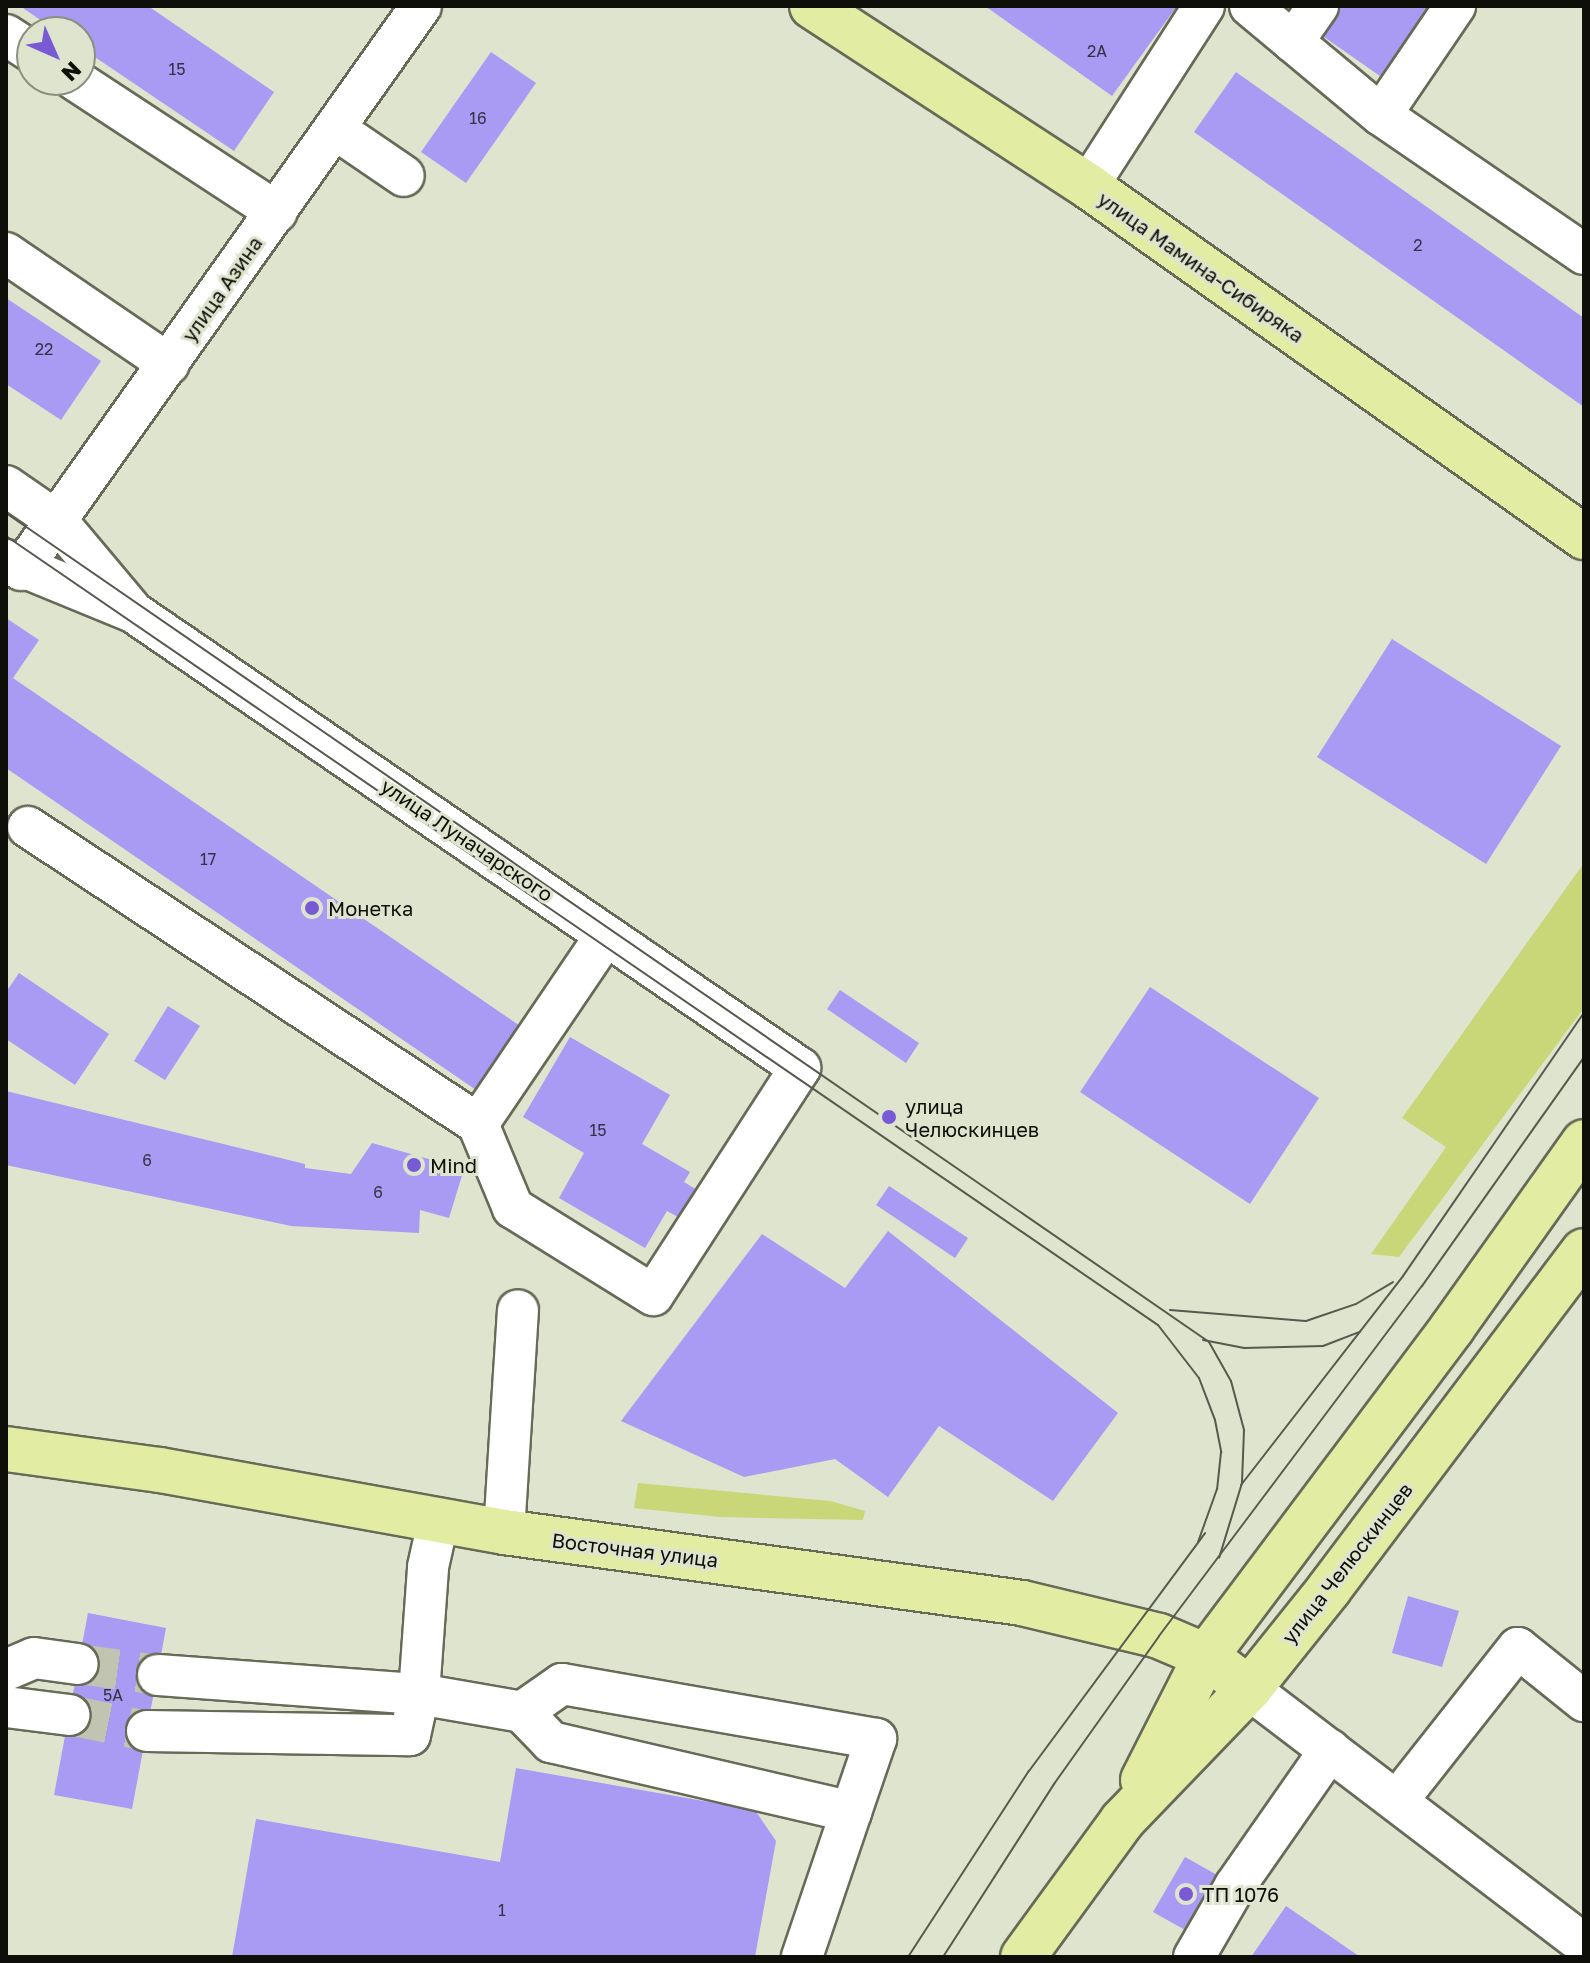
<!DOCTYPE html>
<html>
<head>
<meta charset="utf-8">
<style>
	body { margin:0 }
	#map { position:relative; width:1590px; height:1963px; overflow:hidden; background:#dfe4cf; font-family:"Golos Text",sans-serif }
	div>[style] { position:absolute }
	[style*='--x'] { left:calc(var(--x)*1px); top:calc(var(--y)*1px); width:calc(var(--w)*1px); rotate:calc(var(--a)*1deg) }
	.green>* { inset:0; background:#c9d779 }
	.building>* { inset:0; background:#a99af3 }
	.minor-tunnel>* { height:40px; margin-top:-20px; transform-origin:0; background:repeating-linear-gradient(90deg,#c0c4b1 0 40px,transparent 0 60px) }
	.roads { filter:drop-shadow(2px 0 #666a57) drop-shadow(-2px 0 #666a57) drop-shadow(0 2px #666a57) drop-shadow(0 -2px #666a57) }
	.minor>* { height:40px; margin:-20px; padding:0 20px; transform-origin:20px; border-radius:20px; background:#fff }
	.major>* { height:44px; margin:-22px; padding:0 22px; transform-origin:22px; border-radius:22px; background:#e2eca2 }
	.tram>* { height:2px; margin:-1px; padding:0 1px; transform-origin:1px; border-radius:1px; background:#56594d }
	.dots>* { width:22px; height:22px; translate:-50% -50%; box-sizing:border-box; border:4px solid #dfe4cf; border-radius:50% }
	span { translate:-50% -50%; white-space:nowrap; text-align:center; line-height:1.15; -webkit-text-stroke:6px #dfe4cf; paint-order:stroke }
	.number-label { font-size:16px; color:#343243 }
	.number-label span { -webkit-text-stroke-width:0 }
	.street-label { font-size:20px; color:#0d0f08 }
	.poi-label { font-size:20px; color:#0d0f08 }
	.left { translate:0 -50%; text-align:left }
	.frame { position:absolute; inset:0; border:8px solid #0d0f08; pointer-events:none }
	.north { position:absolute; left:16px; top:16px; width:80px; height:80px; box-sizing:border-box; background:#dfe4cf; border:2px solid #8b8f7f; border-radius:50%; rotate:135deg; font-size:22px; font-weight:700; line-height:32px; text-align:center; color:#0d0f08 }
	.north::after { content:''; display:block; margin:auto; width:28px; height:36px; background:#785ad5; clip-path:polygon(50% 0,100% 100%,50% 72%,0 100%) }
</style>
</head>
<body>
<div id="map">
	<div class="green">
		<i style="clip-path:polygon(1584px 863px,1584px 1008px,1399px 1257px,1371px 1254px,1446px 1147px,1402px 1118px)"></i>
		<i style="clip-path:polygon(638px 1483px,830px 1501px,865px 1511px,863px 1520px,720px 1517px,634px 1508px)"></i>
	</div>
	<div class="building">
		<i style="clip-path:polygon(20px 6px,148px 6px,274px 92px,234px 151px,80px 47px,80px 32px,58px 32px)"></i>
		<i style="clip-path:polygon(985px 6px,1177px 6px,1112px 96px)"></i>
		<i style="clip-path:polygon(1332px 6px,1430px 6px,1380px 76px,1314px 30px)"></i>
		<i style="clip-path:polygon(491px 52px,536px 83px,466px 183px,421px 152px)"></i>
		<i style="clip-path:polygon(1236px 72px,1584px 318px,1584px 407px,1194px 132px)"></i>
		<i style="clip-path:polygon(6px 298px,101px 361px,61px 420px,6px 384px)"></i>
		<i style="clip-path:polygon(6px 618px,39px 640px,13px 678px,523px 1028px,479px 1092px,6px 768px)"></i>
		<i style="clip-path:polygon(1392px 639px,1561px 746px,1486px 864px,1317px 757px)"></i>
		<i style="clip-path:polygon(19px 973px,109px 1034px,75px 1085px,6px 1039px,6px 992px)"></i>
		<i style="clip-path:polygon(1150px 987px,1319px 1098px,1250px 1204px,1080px 1092px)"></i>
		<i style="clip-path:polygon(840px 990px,919px 1043px,906px 1063px,827px 1009px)"></i>
		<i style="clip-path:polygon(168px 1006px,200px 1026px,165px 1080px,134px 1061px)"></i>
		<i style="clip-path:polygon(570px 1037px,670px 1095px,642px 1144px,690px 1172px,684px 1182px,702px 1193px,685px 1221px,667px 1211px,645px 1248px,559px 1198px,584px 1153px,523px 1117px)"></i>
		<i style="clip-path:polygon(6px 1091px,305px 1164px,305px 1168px,351px 1174px,372px 1143px,464px 1169px,449px 1218px,420px 1210px,419px 1233px,291px 1226px,6px 1165px)"></i>
		<i style="clip-path:polygon(889px 1186px,968px 1238px,955px 1258px,876px 1205px)"></i>
		<i style="clip-path:polygon(888px 1231px,1118px 1413px,1053px 1501px,939px 1426px,888px 1497px,835px 1459px,744px 1477px,621px 1421px,762px 1234px,845px 1288px)"></i>
		<i style="clip-path:polygon(1408px 1596px,1459px 1611px,1442px 1667px,1392px 1653px)"></i>
		<i style="clip-path:polygon(88px 1613px,166px 1628px,132px 1809px,54px 1795px)"></i>
		<i style="clip-path:polygon(516px 1768px,755px 1810px,776px 1841px,755px 1957px,232px 1957px,256px 1819px,500px 1862px)"></i>
		<i style="clip-path:polygon(1185px 1857px,1219px 1876px,1187px 1931px,1153px 1912px)"></i>
		<i style="clip-path:polygon(1286px 1906px,1353px 1952px,1361px 1957px,1251px 1957px)"></i>
	</div>
	<div class="minor-tunnel">
		<i style="--x:78;--y:1664;--w:81;--a:7.8"></i>
		<i style="--x:69;--y:1715;--w:80;--a:11.6"></i>
	</div>
	<div class="roads">
		<div class="minor">
			<i style="--x:1250;--y:6;--w:170;--a:39.8"></i>
			<i style="--x:1381;--y:115;--w:246;--a:34.4"></i>
			<i style="--x:6;--y:35;--w:31;--a:33"></i>
			<i style="--x:1293;--y:42;--w:44;--a:-55.2"></i>
			<i style="--x:75;--y:80;--w:241;--a:33.2"></i>
			<i style="--x:1381;--y:115;--w:132;--a:-55.8"></i>
			<i style="--x:335;--y:129;--w:83;--a:34.3"></i>
			<i style="--x:1088;--y:186;--w:214;--a:-57.2"></i>
			<i style="--x:6;--y:253;--w:197;--a:34.3"></i>
			<i style="--x:6;--y:486;--w:62;--a:34.5"></i>
			<i style="--x:57;--y:521;--w:114;--a:50"></i>
			<i style="--x:6;--y:560;--w:137;--a:22.3"></i>
			<i style="--x:133;--y:612;--w:808;--a:34.36"></i>
			<i style="--x:800;--y:1068;--w:270;--a:122.9"></i>
			<i style="--x:653;--y:1295;--w:165;--a:-148.1"></i>
			<i style="--x:513;--y:1208;--w:91;--a:-112.6"></i>
			<i style="--x:478;--y:1124;--w:228;--a:-55.9"></i>
			<i style="--x:21;--y:570;--w:691;--a:-54.65"></i>
			<i style="--x:28;--y:827;--w:539;--a:33.42"></i>
			<i style="--x:504;--y:1532;--w:222;--a:-86.4"></i>
			<i style="--x:6;--y:1670;--w:30;--a:-23"></i>
			<i style="--x:34;--y:1658;--w:44;--a:7.8"></i>
			<i style="--x:158;--y:1675;--w:262;--a:4.2"></i>
			<i style="--x:419;--y:1694;--w:127;--a:-85.9"></i>
			<i style="--x:428;--y:1567;--w:46;--a:-77.5"></i>
			<i style="--x:1249;--y:1689;--w:421;--a:37.3"></i>
			<i style="--x:6;--y:1707;--w:64;--a:7.2"></i>
			<i style="--x:522;--y:1712;--w:49;--a:-35"></i>
			<i style="--x:562;--y:1684;--w:319;--a:9.9"></i>
			<i style="--x:876;--y:1739;--w:77;--a:108.9"></i>
			<i style="--x:147;--y:1731;--w:263;--a:0.9"></i>
			<i style="--x:410;--y:1735;--w:42;--a:-77.6"></i>
			<i style="--x:419;--y:1694;--w:105;--a:9.9"></i>
			<i style="--x:522;--y:1712;--w:42;--a:46"></i>
			<i style="--x:551;--y:1742;--w:308;--a:13.1"></i>
			<i style="--x:851;--y:1812;--w:153;--a:108.7"></i>
			<i style="--x:1397;--y:1801;--w:195;--a:-51.7"></i>
			<i style="--x:1518;--y:1648;--w:85;--a:38.8"></i>
			<i style="--x:1194;--y:1957;--w:82;--a:-60"></i>
			<i style="--x:1235;--y:1886;--w:166;--a:-55.1"></i>
		</div>
		<div class="major">
			<i style="--x:812;--y:6;--w:330;--a:33.1"></i>
			<i style="--x:1088;--y:186;--w:608;--a:35.29"></i>
			<i style="--x:6;--y:1449;--w:155;--a:7.8"></i>
			<i style="--x:160;--y:1470;--w:350;--a:10.2"></i>
			<i style="--x:504;--y:1532;--w:523;--a:7.8"></i>
			<i style="--x:1022;--y:1603;--w:141;--a:13.5"></i>
			<i style="--x:1159;--y:1636;--w:51;--a:23.1"></i>
			<i style="--x:1206;--y:1656;--w:54;--a:37.5"></i>
			<i style="--x:1143;--y:1780;--w:139;--a:-63.1"></i>
			<i style="--x:1206;--y:1656;--w:410;--a:-53.1"></i>
			<i style="--x:1452;--y:1328;--w:228;--a:-54.6"></i>
			<i style="--x:1023;--y:1957;--w:168;--a:-53.9"></i>
			<i style="--x:1122;--y:1821;--w:183;--a:-46.1"></i>
			<i style="--x:1249;--y:1689;--w:128;--a:-51.3"></i>
			<i style="--x:1329;--y:1589;--w:423;--a:-53"></i>
		</div>
	</div>
	<div class="tram">
		<i style="--x:6;--y:513;--w:1461;--a:34.57"></i>
		<i style="--x:1209;--y:1342;--w:45;--a:60.6"></i>
		<i style="--x:1231;--y:1381;--w:51;--a:75.1"></i>
		<i style="--x:1244;--y:1430;--w:53;--a:92.2"></i>
		<i style="--x:1242;--y:1483;--w:78;--a:107"></i>
		<i style="--x:6;--y:536;--w:1396;--a:34.41"></i>
		<i style="--x:1158;--y:1325;--w:67;--a:52.3"></i>
		<i style="--x:1199;--y:1378;--w:45;--a:69.1"></i>
		<i style="--x:1215;--y:1420;--w:33;--a:79"></i>
		<i style="--x:1221;--y:1452;--w:37;--a:96"></i>
		<i style="--x:1217;--y:1489;--w:56;--a:109.7"></i>
		<i style="--x:1170;--y:1310;--w:136;--a:4.6"></i>
		<i style="--x:1306;--y:1321;--w:53;--a:-18.8"></i>
		<i style="--x:1356;--y:1304;--w:43;--a:-30.7"></i>
		<i style="--x:1203;--y:1340;--w:42;--a:11"></i>
		<i style="--x:1244;--y:1348;--w:79;--a:-1.5"></i>
		<i style="--x:1323;--y:1346;--w:40;--a:-21"></i>
		<i style="--x:1241;--y:1485;--w:264;--a:-52.2"></i>
		<i style="--x:1403;--y:1276;--w:319;--a:-55.5"></i>
		<i style="--x:908;--y:1957;--w:222;--a:-57"></i>
		<i style="--x:1029;--y:1771;--w:296;--a:-53.5"></i>
		<i style="--x:943;--y:1957;--w:206;--a:-57.3"></i>
		<i style="--x:1054;--y:1784;--w:181;--a:-54.6"></i>
		<i style="--x:1159;--y:1636;--w:438;--a:-53.1"></i>
		<i style="--x:1422;--y:1286;--w:281;--a:-54.7"></i>
	</div>
	<div class="dots">
		<i style="left:312px;top:908px;background:#785ad5"></i>
		<i style="left:889px;top:1117px;background:#785ad5"></i>
		<i style="left:414px;top:1165px;background:#785ad5"></i>
		<i style="left:1186px;top:1894px;background:#785ad5"></i>
	</div>
	<div class="number-label">
		<span style="left:1097px;top:51px">2А</span>
		<span style="left:177px;top:69px">15</span>
		<span style="left:478px;top:118px">16</span>
		<span style="left:1418px;top:245px">2</span>
		<span style="left:44px;top:349px">22</span>
		<span style="left:208px;top:859px">17</span>
		<span style="left:598px;top:1130px">15</span>
		<span style="left:147px;top:1160px">6</span>
		<span style="left:378px;top:1192px">6</span>
		<span style="left:113px;top:1695px">5А</span>
		<span style="left:502px;top:1910px">1</span>
	</div>
	<div class="street-label">
		<span style="left:1201px;top:267px;rotate:35deg">улица Мамина-Сибиряка</span>
		<span style="left:222px;top:289px;rotate:-55deg">улица Азина</span>
		<span style="left:467px;top:840px;rotate:34deg">улица Луначарского</span>
		<span style="left:635px;top:1550px;rotate:7deg">Восточная улица</span>
		<span style="left:1347px;top:1563px;rotate:-52deg">улица Челюскинцев</span>
	</div>
	<div class="poi-label">
		<span class="left" style="left:328px;top:908px">Монетка</span>
		<span class="left" style="left:905px;top:1118px">улица<br>Челюскинцев</span>
		<span class="left" style="left:430px;top:1165px">Mind</span>
		<span class="left" style="left:1202px;top:1894px">ТП 1076</span>
	</div>
	<div class="frame"></div>
	<div class="north">N</div>
</div>
</body>
</html>
